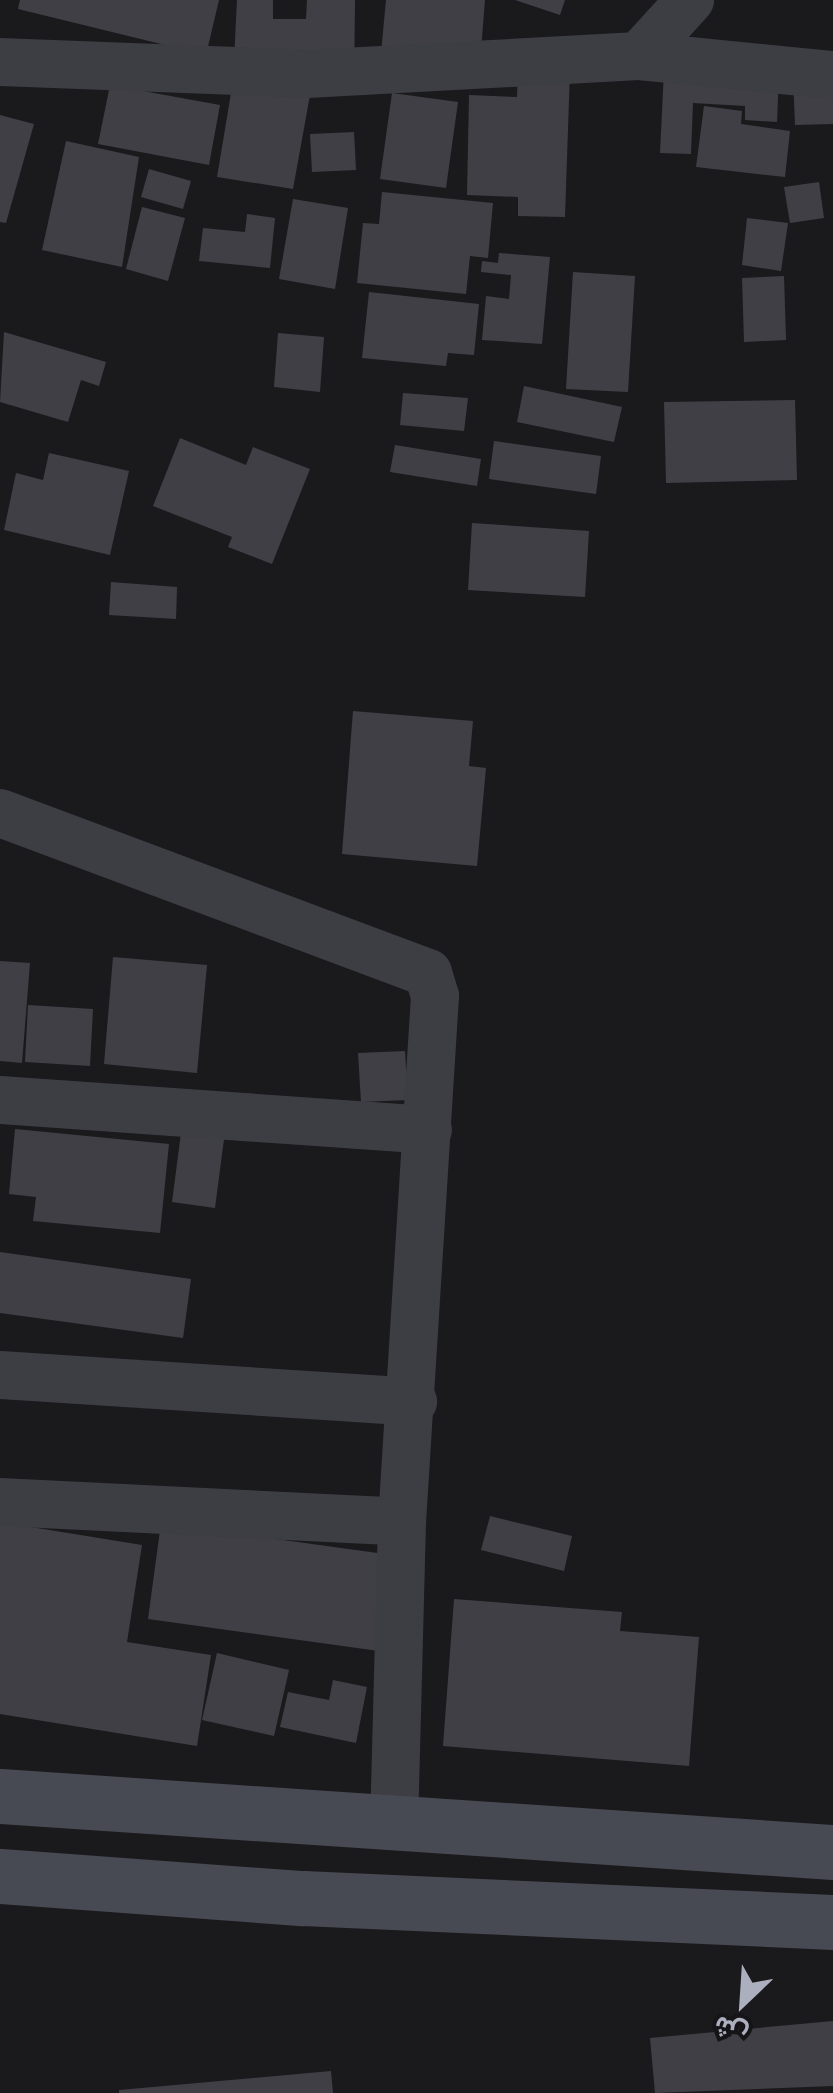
<!DOCTYPE html>
<html>
<head>
<meta charset="utf-8">
<style>
	body { margin:0 }
	#map { position:relative; width:833px; height:2093px; overflow:hidden; background:#1a1a1d; font-family:"Source Sans 3",Vazirmatn,sans-serif }
	div>[style] { position:absolute }
	[style*='--x'] { left:calc(var(--x)*1px); top:calc(var(--y)*1px); width:calc(var(--w)*1px); rotate:calc(var(--a)*1deg) }
	.building>* { inset:0; background:#403f45 }
	.minor>* { height:48px; margin:-24px; padding:0 24px; transform-origin:24px; border-radius:24px; background:#3d3d44 }
	.secondary>* { height:55px; margin:-27.5px; padding:0 27.5px; transform-origin:27.5px; border-radius:27.5px; background:#484a53 }
	span { translate:-50% -50%; white-space:nowrap; text-align:center; line-height:1.15; -webkit-text-stroke:8px #151518; paint-order:stroke }
	.north { position:absolute; left:693px; top:1953px; width:100px; height:100px; -webkit-text-stroke:8px #151518; paint-order:stroke; rotate:205deg; font-size:28px; font-weight:700; line-height:40px; text-align:center; color:#acafbd }
	.north::after { content:''; display:block; margin:auto; width:35px; height:45px; background:#acafbd; clip-path:polygon(50% 0,100% 100%,50% 72%,0 100%) }
</style>
</head>
<body>
<div id="map">
	<div class="building">
		<i style="clip-path:polygon(20px 0,219px 0,206px 55px,18px 9px)"></i>
		<i style="clip-path:polygon(237px 0,273px 0,273px 19px,306px 19px,307px 0,355px 0,354px 91px,310px 95px,293px 189px,217px 177px,233px 81px)"></i>
		<i style="clip-path:polygon(386px 0,485px 0,480px 63px,381px 53px)"></i>
		<i style="clip-path:polygon(515px 0,565px 0,560px 15px)"></i>
		<i style="clip-path:polygon(518px 69px,570px 71px,565px 217px,518px 216px,518px 197px,467px 195px,469px 95px,517px 97px)"></i>
		<i style="clip-path:polygon(664px 70px,779px 75px,777px 122px,745px 120px,745px 106px,693px 103px,691px 154px,660px 153px)"></i>
		<i style="clip-path:polygon(833px 74px,833px 124px,795px 125px,793px 75px)"></i>
		<i style="clip-path:polygon(110px 85px,220px 105px,209px 165px,98px 144px)"></i>
		<i style="clip-path:polygon(392px 93px,458px 102px,446px 188px,380px 179px)"></i>
		<i style="clip-path:polygon(704px 106px,742px 111px,741px 124px,790px 131px,785px 177px,696px 167px)"></i>
		<i style="clip-path:polygon(0 115px,34px 124px,6px 223px,0 222px)"></i>
		<i style="clip-path:polygon(354px 132px,356px 170px,312px 172px,310px 134px)"></i>
		<i style="clip-path:polygon(66px 141px,139px 157px,122px 267px,42px 250px)"></i>
		<i style="clip-path:polygon(149px 169px,191px 181px,183px 209px,141px 197px)"></i>
		<i style="clip-path:polygon(819px 182px,824px 218px,790px 223px,784px 187px)"></i>
		<i style="clip-path:polygon(382px 192px,493px 203px,488px 258px,470px 256px,466px 294px,357px 283px,363px 223px,379px 224px)"></i>
		<i style="clip-path:polygon(293px 199px,348px 208px,335px 289px,279px 279px)"></i>
		<i style="clip-path:polygon(142px 207px,185px 218px,168px 281px,126px 269px)"></i>
		<i style="clip-path:polygon(247px 214px,275px 218px,270px 268px,199px 261px,203px 228px,245px 232px)"></i>
		<i style="clip-path:polygon(747px 218px,788px 223px,781px 271px,742px 265px)"></i>
		<i style="clip-path:polygon(499px 253px,550px 257px,542px 344px,482px 340px,486px 296px,509px 299px,511px 275px,481px 272px,482px 261px,498px 263px)"></i>
		<i style="clip-path:polygon(573px 272px,635px 276px,628px 392px,566px 389px)"></i>
		<i style="clip-path:polygon(784px 276px,786px 340px,744px 342px,742px 278px)"></i>
		<i style="clip-path:polygon(369px 292px,479px 304px,474px 355px,448px 353px,446px 366px,362px 358px)"></i>
		<i style="clip-path:polygon(4px 332px,106px 362px,99px 386px,81px 380px,68px 422px,0 402px)"></i>
		<i style="clip-path:polygon(278px 333px,324px 337px,320px 392px,274px 387px)"></i>
		<i style="clip-path:polygon(524px 386px,622px 407px,614px 442px,517px 422px)"></i>
		<i style="clip-path:polygon(403px 393px,468px 398px,464px 431px,400px 425px)"></i>
		<i style="clip-path:polygon(795px 400px,797px 480px,666px 483px,664px 402px)"></i>
		<i style="clip-path:polygon(180px 438px,246px 465px,253px 447px,310px 469px,272px 564px,228px 547px,232px 537px,153px 506px)"></i>
		<i style="clip-path:polygon(494px 441px,601px 456px,596px 494px,489px 479px)"></i>
		<i style="clip-path:polygon(395px 445px,481px 459px,477px 486px,390px 472px)"></i>
		<i style="clip-path:polygon(49px 453px,129px 471px,110px 555px,4px 530px,16px 473px,43px 480px)"></i>
		<i style="clip-path:polygon(472px 523px,589px 531px,585px 597px,468px 590px)"></i>
		<i style="clip-path:polygon(111px 582px,177px 587px,176px 619px,109px 615px)"></i>
		<i style="clip-path:polygon(353px 711px,473px 721px,469px 766px,486px 768px,477px 866px,342px 854px)"></i>
		<i style="clip-path:polygon(113px 957px,207px 965px,197px 1073px,104px 1064px)"></i>
		<i style="clip-path:polygon(0 961px,30px 963px,22px 1063px,0 1061px)"></i>
		<i style="clip-path:polygon(28px 1005px,93px 1009px,90px 1066px,25px 1062px)"></i>
		<i style="clip-path:polygon(405px 1051px,408px 1100px,361px 1102px,358px 1053px)"></i>
		<i style="clip-path:polygon(15px 1129px,169px 1144px,160px 1233px,33px 1221px,36px 1197px,9px 1194px)"></i>
		<i style="clip-path:polygon(181px 1133px,224px 1139px,215px 1208px,172px 1202px)"></i>
		<i style="clip-path:polygon(0 1252px,191px 1279px,183px 1338px,0 1313px)"></i>
		<i style="clip-path:polygon(490px 1516px,572px 1536px,564px 1571px,481px 1550px)"></i>
		<i style="clip-path:polygon(0 1522px,142px 1545px,127px 1642px,211px 1655px,197px 1746px,0 1714px)"></i>
		<i style="clip-path:polygon(161px 1523px,392px 1555px,379px 1651px,148px 1619px)"></i>
		<i style="clip-path:polygon(454px 1599px,622px 1612px,620px 1631px,699px 1637px,689px 1766px,443px 1746px)"></i>
		<i style="clip-path:polygon(217px 1653px,289px 1670px,274px 1736px,202px 1720px)"></i>
		<i style="clip-path:polygon(333px 1680px,367px 1687px,356px 1743px,280px 1727px,288px 1692px,329px 1700px)"></i>
		<i style="clip-path:polygon(833px 2021px,833px 2086px,655px 2093px,650px 2038px)"></i>
		<i style="clip-path:polygon(331px 2071px,333px 2093px,119px 2093px,119px 2090px)"></i>
	</div>
	<div class="minor">
		<i style="--x:639;--y:56;--w:76;--a:-47.7"></i>
		<i style="--x:0;--y:62;--w:307;--a:2.2"></i>
		<i style="--x:307;--y:74;--w:332;--a:-3.1"></i>
		<i style="--x:639;--y:56;--w:195;--a:5.6"></i>
		<i style="--x:0;--y:813;--w:457;--a:20.5"></i>
		<i style="--x:428;--y:973;--w:24;--a:73"></i>
		<i style="--x:435;--y:996;--w:527;--a:93.59"></i>
		<i style="--x:402;--y:1522;--w:302;--a:91.5"></i>
		<i style="--x:0;--y:1100;--w:429;--a:4"></i>
		<i style="--x:0;--y:1375;--w:414;--a:3.7"></i>
		<i style="--x:0;--y:1502;--w:402;--a:2.8"></i>
	</div>
	<div class="secondary">
		<i style="--x:0;--y:1796;--w:835;--a:3.85"></i>
		<i style="--x:0;--y:1876;--w:304;--a:4.2"></i>
		<i style="--x:303;--y:1898;--w:531;--a:2.59"></i>
	</div>
	<div class="north">ش</div>
</div>
</body>
</html>
